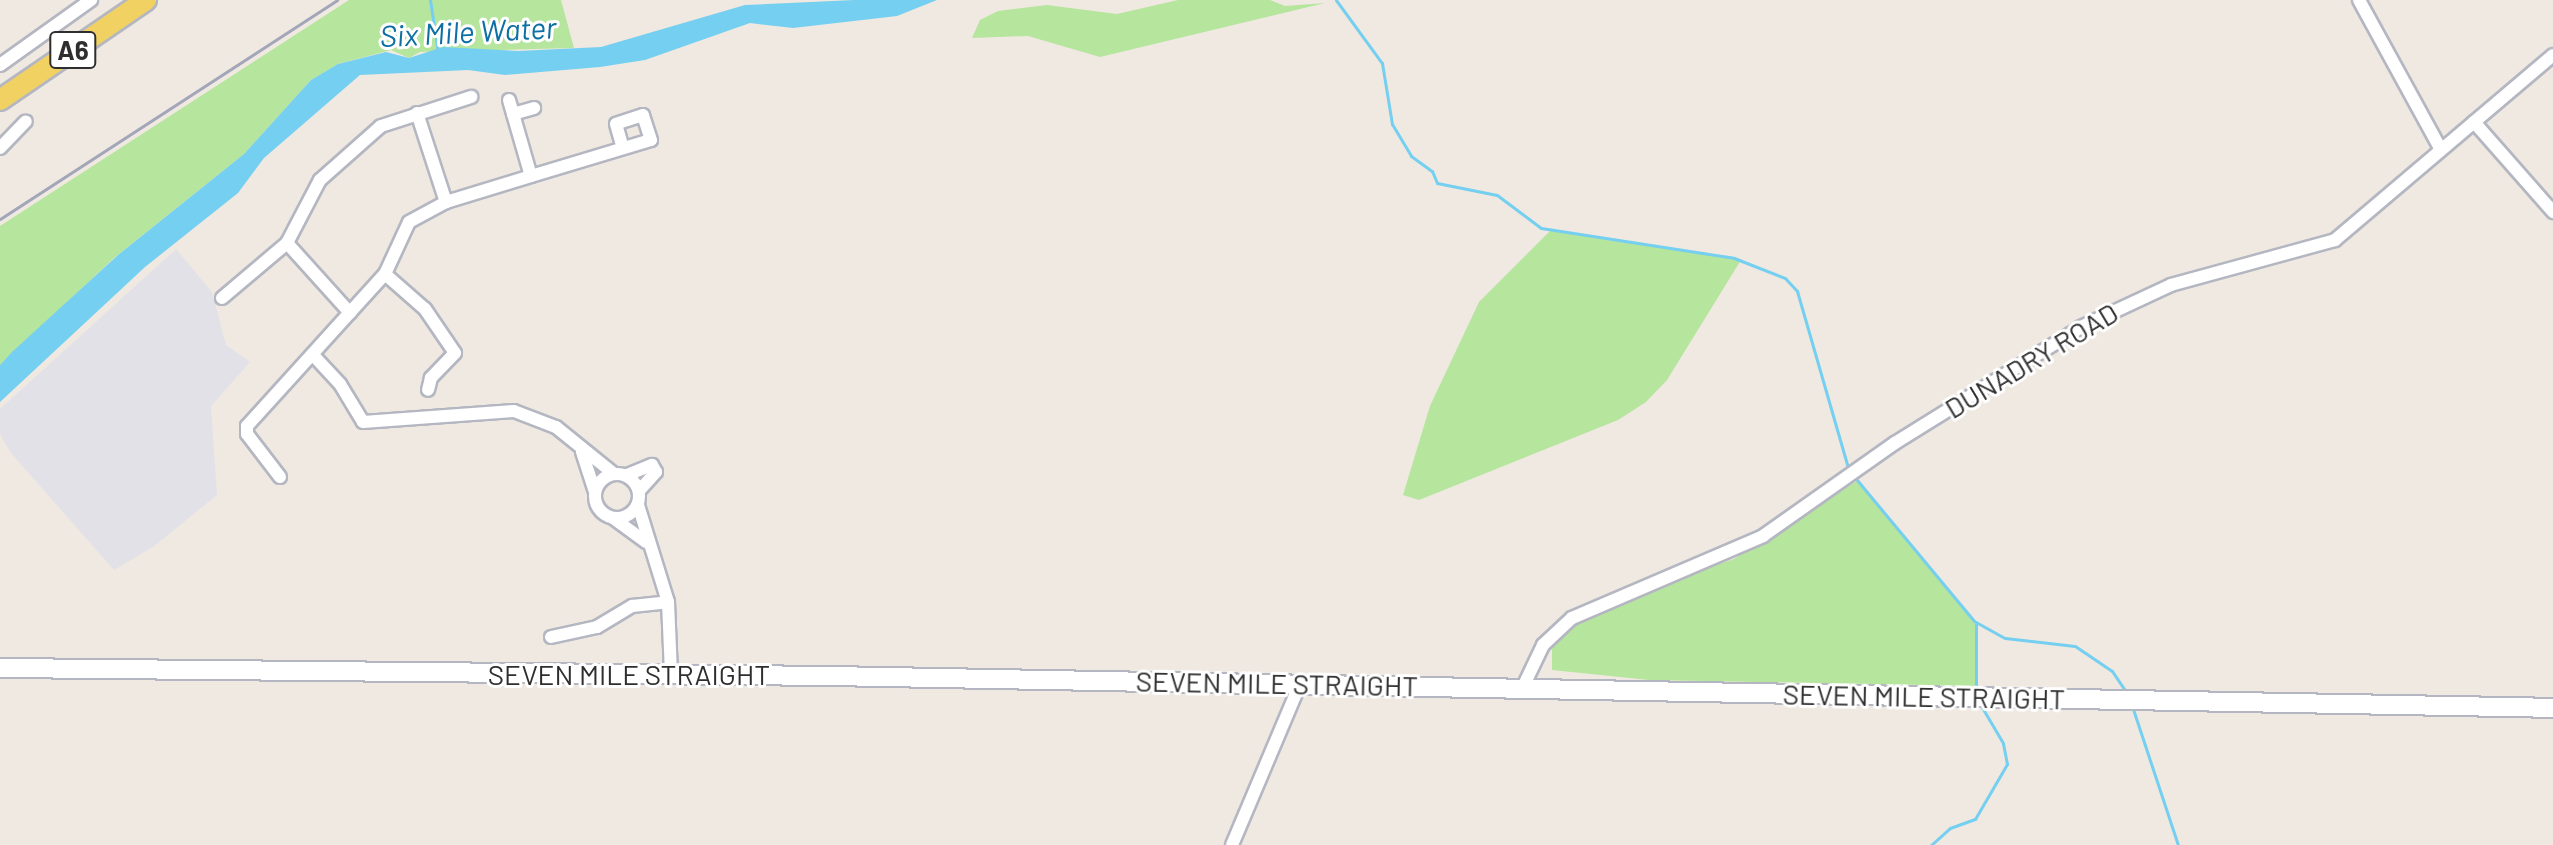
<!DOCTYPE html>
<html>
<head>
<meta charset="utf-8">
<style>
	body { margin:0 }
	#map { position:relative; width:2553px; height:845px; overflow:hidden; background:#efe9e1; font-family:Barlow,sans-serif }
	div>[style] { position:absolute }
	[style*='--x'] { left:calc(var(--x)*1px); top:calc(var(--y)*1px); width:calc(var(--w)*1px); rotate:calc(var(--a)*1deg) }
	.industrial>* { inset:0; background:#e3e1e8 }
	.green>* { inset:0; background:#b6e59e }
	.water>* { inset:0; background:#75cff0 }
	.stream>* { height:3px; margin:-1.5px; padding:0 1.5px; transform-origin:1.5px; border-radius:1.5px; background:#75cff0 }
	.roads { filter:drop-shadow(2px 0 #b4b7c1) drop-shadow(-2px 0 #b4b7c1) drop-shadow(0 2px #b4b7c1) drop-shadow(0 -2px #b4b7c1) }
	.minor>* { height:12px; margin:-6px; padding:0 6px; transform-origin:6px; border-radius:6px; background:#fff }
	.minor>.ring { margin:-6px; padding:0; box-sizing:content-box; background:none; border:12px solid #fff; border-radius:50% }
	.secondary>* { height:18px; margin:-9px; padding:0 9px; transform-origin:9px; border-radius:9px; background:#fff }
	.primary>* { height:20px; margin:-10px; padding:0 10px; transform-origin:10px; border-radius:10px; background:#f2d163 }
	.rail>* { height:3px; margin:-1.5px; padding:0 1.5px; transform-origin:1.5px; border-radius:1.5px; background:#a3a6b8 }
	span { translate:-50% -50%; white-space:nowrap; text-align:center; line-height:1.15; -webkit-text-stroke:6px #fff; paint-order:stroke }
	.shield-label span { padding:2px 6px; background:#fff; border:2px solid; border-radius:6px; -webkit-text-stroke-width:0 }
	.shield-label { font-size:26px; color:#2e2e2e; font-weight:700 }
	.street-label { font-size:28px; color:#2e2e2e }
	.water-label { font-size:30px; color:#0d6fa3; font-style:italic }
</style>
</head>
<body>
<div id="map">
	<div class="industrial">
		<i style="clip-path:polygon(176px 249px,212px 292px,226px 345px,250px 362px,211px 406px,217px 495px,153px 547px,114px 570px,10px 452px,0 434px,0 409px)"></i>
	</div>
	<div class="green">
		<i style="clip-path:polygon(349px 0,561px 0,574px 48px,420px 52px,409px 58px,391px 50px,338px 64px,311px 80px,244px 154px,114px 258px,0 365px,0 226px)"></i>
		<i style="clip-path:polygon(1178px 0,1270px 0,1285px 6px,1325px 3px,1100px 57px,1028px 36px,972px 38px,980px 20px,998px 11px,1047px 5px,1117px 14px)"></i>
		<i style="clip-path:polygon(1551px 230px,1741px 260px,1667px 380px,1646px 402px,1618px 420px,1419px 500px,1403px 495px,1430px 406px,1479px 302px)"></i>
		<i style="clip-path:polygon(1857px 481px,1975px 622px,1976px 686px,1649px 680px,1552px 670px,1552px 648px,1571px 625px,1666px 582px,1734px 559px)"></i>
	</div>
	<div class="water">
		<i style="clip-path:polygon(854px 0,937px 0,897px 16px,793px 28px,750px 23px,645px 60px,600px 67px,505px 75px,468px 70px,360px 75px,264px 158px,238px 193px,145px 267px,0 402px,0 365px,12px 352px,118px 255px,244px 154px,311px 80px,338px 64px,386px 52px,409px 58px,443px 47px,518px 51px,601px 47px,745px 5px)"></i>
	</div>
	<div class="stream">
		<i style="--x:430;--y:0;--w:53;--a:81.3"></i>
		<i style="--x:1336;--y:0;--w:78;--a:53.9"></i>
		<i style="--x:1382;--y:63;--w:62;--a:80.7"></i>
		<i style="--x:1392;--y:124;--w:37;--a:59"></i>
		<i style="--x:1411;--y:156;--w:26;--a:36"></i>
		<i style="--x:1432;--y:171;--w:13;--a:67"></i>
		<i style="--x:1437;--y:183;--w:61;--a:11.3"></i>
		<i style="--x:1497;--y:195;--w:55;--a:36.9"></i>
		<i style="--x:1541;--y:228;--w:195;--a:8.8"></i>
		<i style="--x:1734;--y:258;--w:55;--a:21.4"></i>
		<i style="--x:1785;--y:278;--w:18;--a:47"></i>
		<i style="--x:1797;--y:291;--w:184;--a:73.9"></i>
		<i style="--x:1857;--y:480;--w:183;--a:50.3"></i>
		<i style="--x:1974;--y:621;--w:35;--a:29"></i>
		<i style="--x:2005;--y:638;--w:70;--a:6.5"></i>
		<i style="--x:2075;--y:646;--w:45;--a:34"></i>
		<i style="--x:2112;--y:671;--w:23;--a:56"></i>
		<i style="--x:1976;--y:624;--w:64;--a:90"></i>
		<i style="--x:2133;--y:709;--w:143;--a:71.7"></i>
		<i style="--x:1931;--y:845;--w:25;--a:-42"></i>
		<i style="--x:1950;--y:828;--w:27;--a:-20"></i>
		<i style="--x:1975;--y:819;--w:64;--a:-59.8"></i>
		<i style="--x:2007;--y:764;--w:21;--a:-101"></i>
		<i style="--x:2003;--y:743;--w:45;--a:-120.5"></i>
	</div>
	<div class="roads">
		<div class="minor">
			<i style="--x:2359;--y:0;--w:169;--a:61.3"></i>
			<i style="--x:0;--y:65;--w:112;--a:-35.5"></i>
			<i style="--x:509;--y:100;--w:79;--a:73.9"></i>
			<i style="--x:417;--y:113;--w:94;--a:72"></i>
			<i style="--x:513;--y:114;--w:22;--a:-16"></i>
			<i style="--x:2474;--y:122;--w:120;--a:48.7"></i>
			<i style="--x:0;--y:148;--w:37;--a:-46"></i>
			<i style="--x:287;--y:243;--w:94;--a:48"></i>
			<i style="--x:385;--y:274;--w:53;--a:41.2"></i>
			<i style="--x:425;--y:309;--w:53;--a:55.7"></i>
			<i style="--x:455;--y:353;--w:35;--a:134"></i>
			<i style="--x:431;--y:378;--w:12;--a:104"></i>
			<i style="--x:222;--y:298;--w:85;--a:-40.2"></i>
			<i style="--x:287;--y:243;--w:71;--a:-62.4"></i>
			<i style="--x:320;--y:180;--w:81;--a:-41.5"></i>
			<i style="--x:381;--y:126;--w:95;--a:-17.9"></i>
			<i style="--x:314;--y:356;--w:38;--a:47"></i>
			<i style="--x:340;--y:384;--w:44;--a:58.8"></i>
			<i style="--x:363;--y:422;--w:151;--a:-4.2"></i>
			<i style="--x:514;--y:411;--w:45;--a:20.9"></i>
			<i style="--x:556;--y:427;--w:73;--a:38.9"></i>
			<i style="--x:582;--y:452;--w:42;--a:72"></i>
			<i class="ring" style="left:595px;top:474px;width:32px;height:32px"></i>
			<i style="--x:627;--y:475;--w:27;--a:-22"></i>
			<i style="--x:652;--y:465;--w:8;--a:60"></i>
			<i style="--x:656;--y:472;--w:25;--a:132"></i>
			<i style="--x:280;--y:477;--w:54;--a:-127.5"></i>
			<i style="--x:247;--y:434;--w:8;--a:-90"></i>
			<i style="--x:247;--y:426;--w:205;--a:-47.8"></i>
			<i style="--x:385;--y:274;--w:57;--a:-65.2"></i>
			<i style="--x:409;--y:222;--w:42;--a:-28.4"></i>
			<i style="--x:446;--y:202;--w:89;--a:-17"></i>
			<i style="--x:531;--y:176;--w:125;--a:-16.7"></i>
			<i style="--x:651;--y:140;--w:26;--a:-108"></i>
			<i style="--x:643;--y:115;--w:28;--a:162"></i>
			<i style="--x:616;--y:124;--w:25;--a:74"></i>
			<i style="--x:638;--y:505;--w:102;--a:72.8"></i>
			<i style="--x:668;--y:602;--w:72;--a:87.6"></i>
			<i style="--x:613;--y:518;--w:41;--a:36"></i>
			<i style="--x:551;--y:637;--w:47;--a:-12.3"></i>
			<i style="--x:597;--y:627;--w:41;--a:-31"></i>
			<i style="--x:632;--y:606;--w:36;--a:-6"></i>
			<i style="--x:1523;--y:687;--w:47;--a:-64.5"></i>
			<i style="--x:1543;--y:645;--w:40;--a:-43"></i>
			<i style="--x:1572;--y:618;--w:208;--a:-23.2"></i>
			<i style="--x:1763;--y:536;--w:161;--a:-35.2"></i>
			<i style="--x:1895;--y:443;--w:219;--a:-31.9"></i>
			<i style="--x:2081;--y:327;--w:99;--a:-25"></i>
			<i style="--x:2171;--y:285;--w:170;--a:-15.3"></i>
			<i style="--x:2335;--y:240;--w:286;--a:-40.3"></i>
			<i style="--x:1232;--y:845;--w:175;--a:-67.1"></i>
		</div>
		<div class="secondary">
			<i style="--x:0;--y:668;--w:830;--a:0.55"></i>
			<i style="--x:830;--y:676;--w:1723;--a:1.06"></i>
		</div>
		<div class="primary">
			<i style="--x:0;--y:100;--w:177;--a:-34.4"></i>
		</div>
	</div>
	<div class="rail">
		<i style="--x:0;--y:219;--w:402;--a:-33"></i>
	</div>
	<div class="shield-label">
		<span style="left:73px;top:50px">A6</span>
	</div>
	<div class="street-label">
		<span style="left:2031px;top:360px;rotate:-31deg">DUNADRY ROAD</span>
		<span style="left:629px;top:674px">SEVEN MILE STRAIGHT</span>
		<span style="left:1277px;top:683px;rotate:1deg">SEVEN MILE STRAIGHT</span>
		<span style="left:1924px;top:696px;rotate:1deg">SEVEN MILE STRAIGHT</span>
	</div>
	<div class="water-label">
		<span style="left:468px;top:31px;rotate:-3deg">Six Mile Water</span>
	</div>
</div>
</body>
</html>
